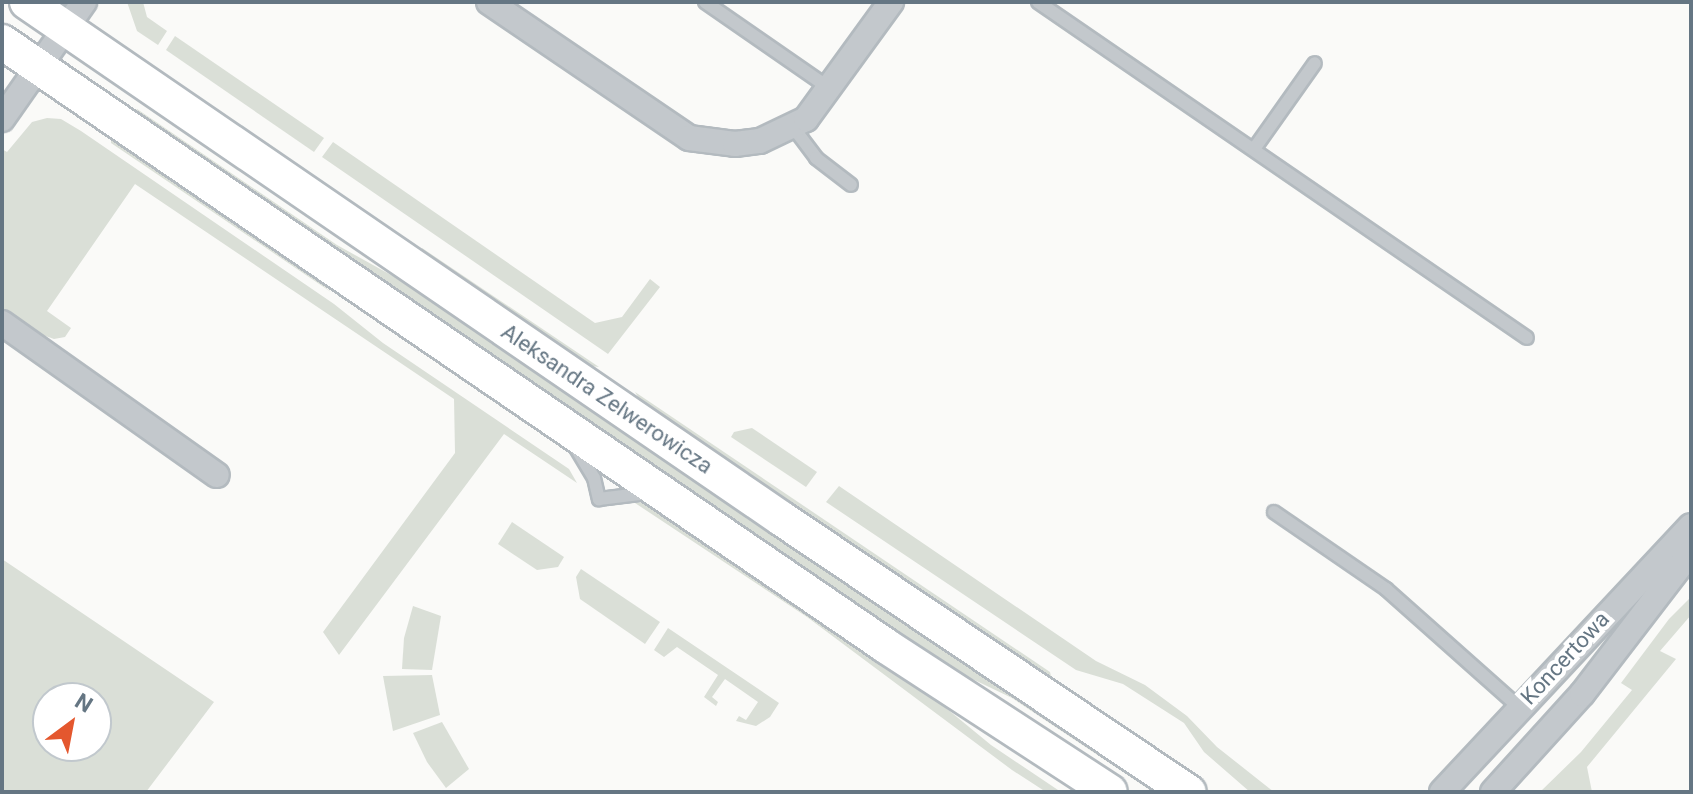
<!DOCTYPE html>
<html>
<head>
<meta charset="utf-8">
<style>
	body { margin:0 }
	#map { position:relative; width:1693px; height:794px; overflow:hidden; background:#fafaf8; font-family:Roboto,sans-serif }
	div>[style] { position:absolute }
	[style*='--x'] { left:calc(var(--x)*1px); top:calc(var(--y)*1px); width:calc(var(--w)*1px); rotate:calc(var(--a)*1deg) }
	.green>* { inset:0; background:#dadfd7 }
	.roads { filter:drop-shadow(2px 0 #b3babf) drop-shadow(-2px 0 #b3babf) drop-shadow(0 2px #b3babf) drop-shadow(0 -2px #b3babf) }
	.lane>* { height:12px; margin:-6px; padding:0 6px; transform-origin:6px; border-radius:6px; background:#c3c8cc }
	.street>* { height:24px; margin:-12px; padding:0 12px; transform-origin:12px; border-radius:12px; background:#c3c8cc }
	.secondary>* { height:34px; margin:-17px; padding:0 17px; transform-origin:17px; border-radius:17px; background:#fff }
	span { translate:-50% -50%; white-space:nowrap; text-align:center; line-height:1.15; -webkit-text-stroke:8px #fff; paint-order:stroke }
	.street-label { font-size:22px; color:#657683 }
	.frame { position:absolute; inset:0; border:4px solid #657683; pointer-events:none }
	.north { position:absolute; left:32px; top:682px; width:80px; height:80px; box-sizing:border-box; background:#fff; border:2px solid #c1c8cd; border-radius:50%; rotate:32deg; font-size:22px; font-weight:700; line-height:32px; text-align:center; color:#657683 }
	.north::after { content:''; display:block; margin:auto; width:28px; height:36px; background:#e4572e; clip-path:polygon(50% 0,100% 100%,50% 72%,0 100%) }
</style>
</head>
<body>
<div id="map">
	<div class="green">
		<i style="clip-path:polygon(127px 2px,143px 2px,147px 17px,167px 31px,158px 45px,137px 31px)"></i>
		<i style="clip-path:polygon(175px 36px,324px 138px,314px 152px,166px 50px)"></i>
		<i style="clip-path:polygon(137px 109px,337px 245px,427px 295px,1167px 792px,1153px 792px,1012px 698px,939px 663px,133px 114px)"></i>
		<i style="clip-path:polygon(47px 118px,61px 119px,81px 131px,334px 304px,383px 343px,569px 469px,577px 483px,504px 434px,339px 655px,323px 632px,455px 453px,454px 399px,135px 184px,47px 311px,71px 328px,65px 337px,54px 339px,40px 334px,2px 312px,2px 149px,7px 152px,32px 122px)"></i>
		<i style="clip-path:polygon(111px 134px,285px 252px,331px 292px,111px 143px)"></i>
		<i style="clip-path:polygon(333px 142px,595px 323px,622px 317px,650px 279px,660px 287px,608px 354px,322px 157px)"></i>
		<i style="clip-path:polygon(422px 248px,599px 367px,583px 365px,422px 255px)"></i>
		<i style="clip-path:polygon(635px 392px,1050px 672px,1051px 676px,1048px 679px,645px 408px)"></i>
		<i style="clip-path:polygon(752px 428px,817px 472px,806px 487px,731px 437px,734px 432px)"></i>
		<i style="clip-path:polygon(839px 486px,1096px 661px,1145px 685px,1187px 716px,1217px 747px,1274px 792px,1250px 792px,1204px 752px,1184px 723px,1123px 684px,1076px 670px,826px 502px)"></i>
		<i style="clip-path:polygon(644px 502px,657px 506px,907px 676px,991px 745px,1061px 792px,1046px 792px,1012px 770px,807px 617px,635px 503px)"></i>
		<i style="clip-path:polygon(512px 522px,564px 557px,558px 567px,537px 570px,498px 544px)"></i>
		<i style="clip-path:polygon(evenodd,2px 559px,214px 702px,146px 792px,2px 792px,2px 559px,48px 698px,96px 698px,96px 746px,48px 746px,48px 698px)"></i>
		<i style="clip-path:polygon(581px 569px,660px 622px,645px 644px,580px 599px,576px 577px)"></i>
		<i style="clip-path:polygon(1691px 597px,1691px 615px,1660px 651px,1676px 659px,1587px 767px,1592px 792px,1540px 792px,1581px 752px,1632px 690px,1621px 683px,1669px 619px)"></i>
		<i style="clip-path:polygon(413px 606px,441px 616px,432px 670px,402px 669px,404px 638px)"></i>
		<i style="clip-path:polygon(668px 628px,779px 703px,770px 717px,756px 726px,736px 721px,739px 716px,746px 720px,758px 702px,725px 679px,712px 697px,718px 702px,716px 706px,704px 697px,718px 675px,677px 647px,664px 657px,654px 650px)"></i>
		<i style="clip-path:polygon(432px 675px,440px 715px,393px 731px,383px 676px)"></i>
		<i style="clip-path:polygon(442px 722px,469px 769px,446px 788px,427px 762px,413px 733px)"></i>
	</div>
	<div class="roads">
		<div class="lane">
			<i style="--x:705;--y:2;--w:151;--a:34.7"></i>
			<i style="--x:1038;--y:2;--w:593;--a:34.49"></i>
			<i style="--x:793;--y:127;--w:39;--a:53"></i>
			<i style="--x:816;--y:158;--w:44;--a:37.6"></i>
			<i style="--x:1254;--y:149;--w:105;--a:-54.7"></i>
			<i style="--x:576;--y:448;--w:35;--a:59"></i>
			<i style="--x:594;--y:478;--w:22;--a:77"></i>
			<i style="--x:599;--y:499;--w:49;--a:-7"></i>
			<i style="--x:1274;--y:512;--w:136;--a:34.5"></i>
			<i style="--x:1386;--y:589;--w:178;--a:41.6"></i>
		</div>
		<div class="street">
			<i style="--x:489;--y:2;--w:242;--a:34.2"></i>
			<i style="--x:689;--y:138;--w:46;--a:7.4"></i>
			<i style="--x:735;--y:144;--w:25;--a:-7"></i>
			<i style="--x:760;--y:141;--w:51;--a:-25.6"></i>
			<i style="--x:806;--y:119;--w:145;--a:-54"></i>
			<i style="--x:2;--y:119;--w:143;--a:-55"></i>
			<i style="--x:2;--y:323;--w:263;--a:35.3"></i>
			<i style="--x:1442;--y:792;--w:364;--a:-46.9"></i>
			<i style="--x:1493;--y:792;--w:132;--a:-47.8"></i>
			<i style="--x:1582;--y:694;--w:179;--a:-52.5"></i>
		</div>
		<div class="secondary">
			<i style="--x:27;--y:2;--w:915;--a:34.4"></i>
			<i style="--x:782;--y:519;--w:490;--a:33.9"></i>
			<i style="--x:2;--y:42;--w:1071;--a:34.34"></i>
			<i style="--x:886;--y:646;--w:267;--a:33.1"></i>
		</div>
	</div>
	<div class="street-label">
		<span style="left:607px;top:399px;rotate:34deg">Aleksandra Zelwerowicza</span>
		<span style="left:1565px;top:658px;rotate:-47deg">Koncertowa</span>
	</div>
	<div class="frame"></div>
	<div class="north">N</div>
</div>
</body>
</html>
